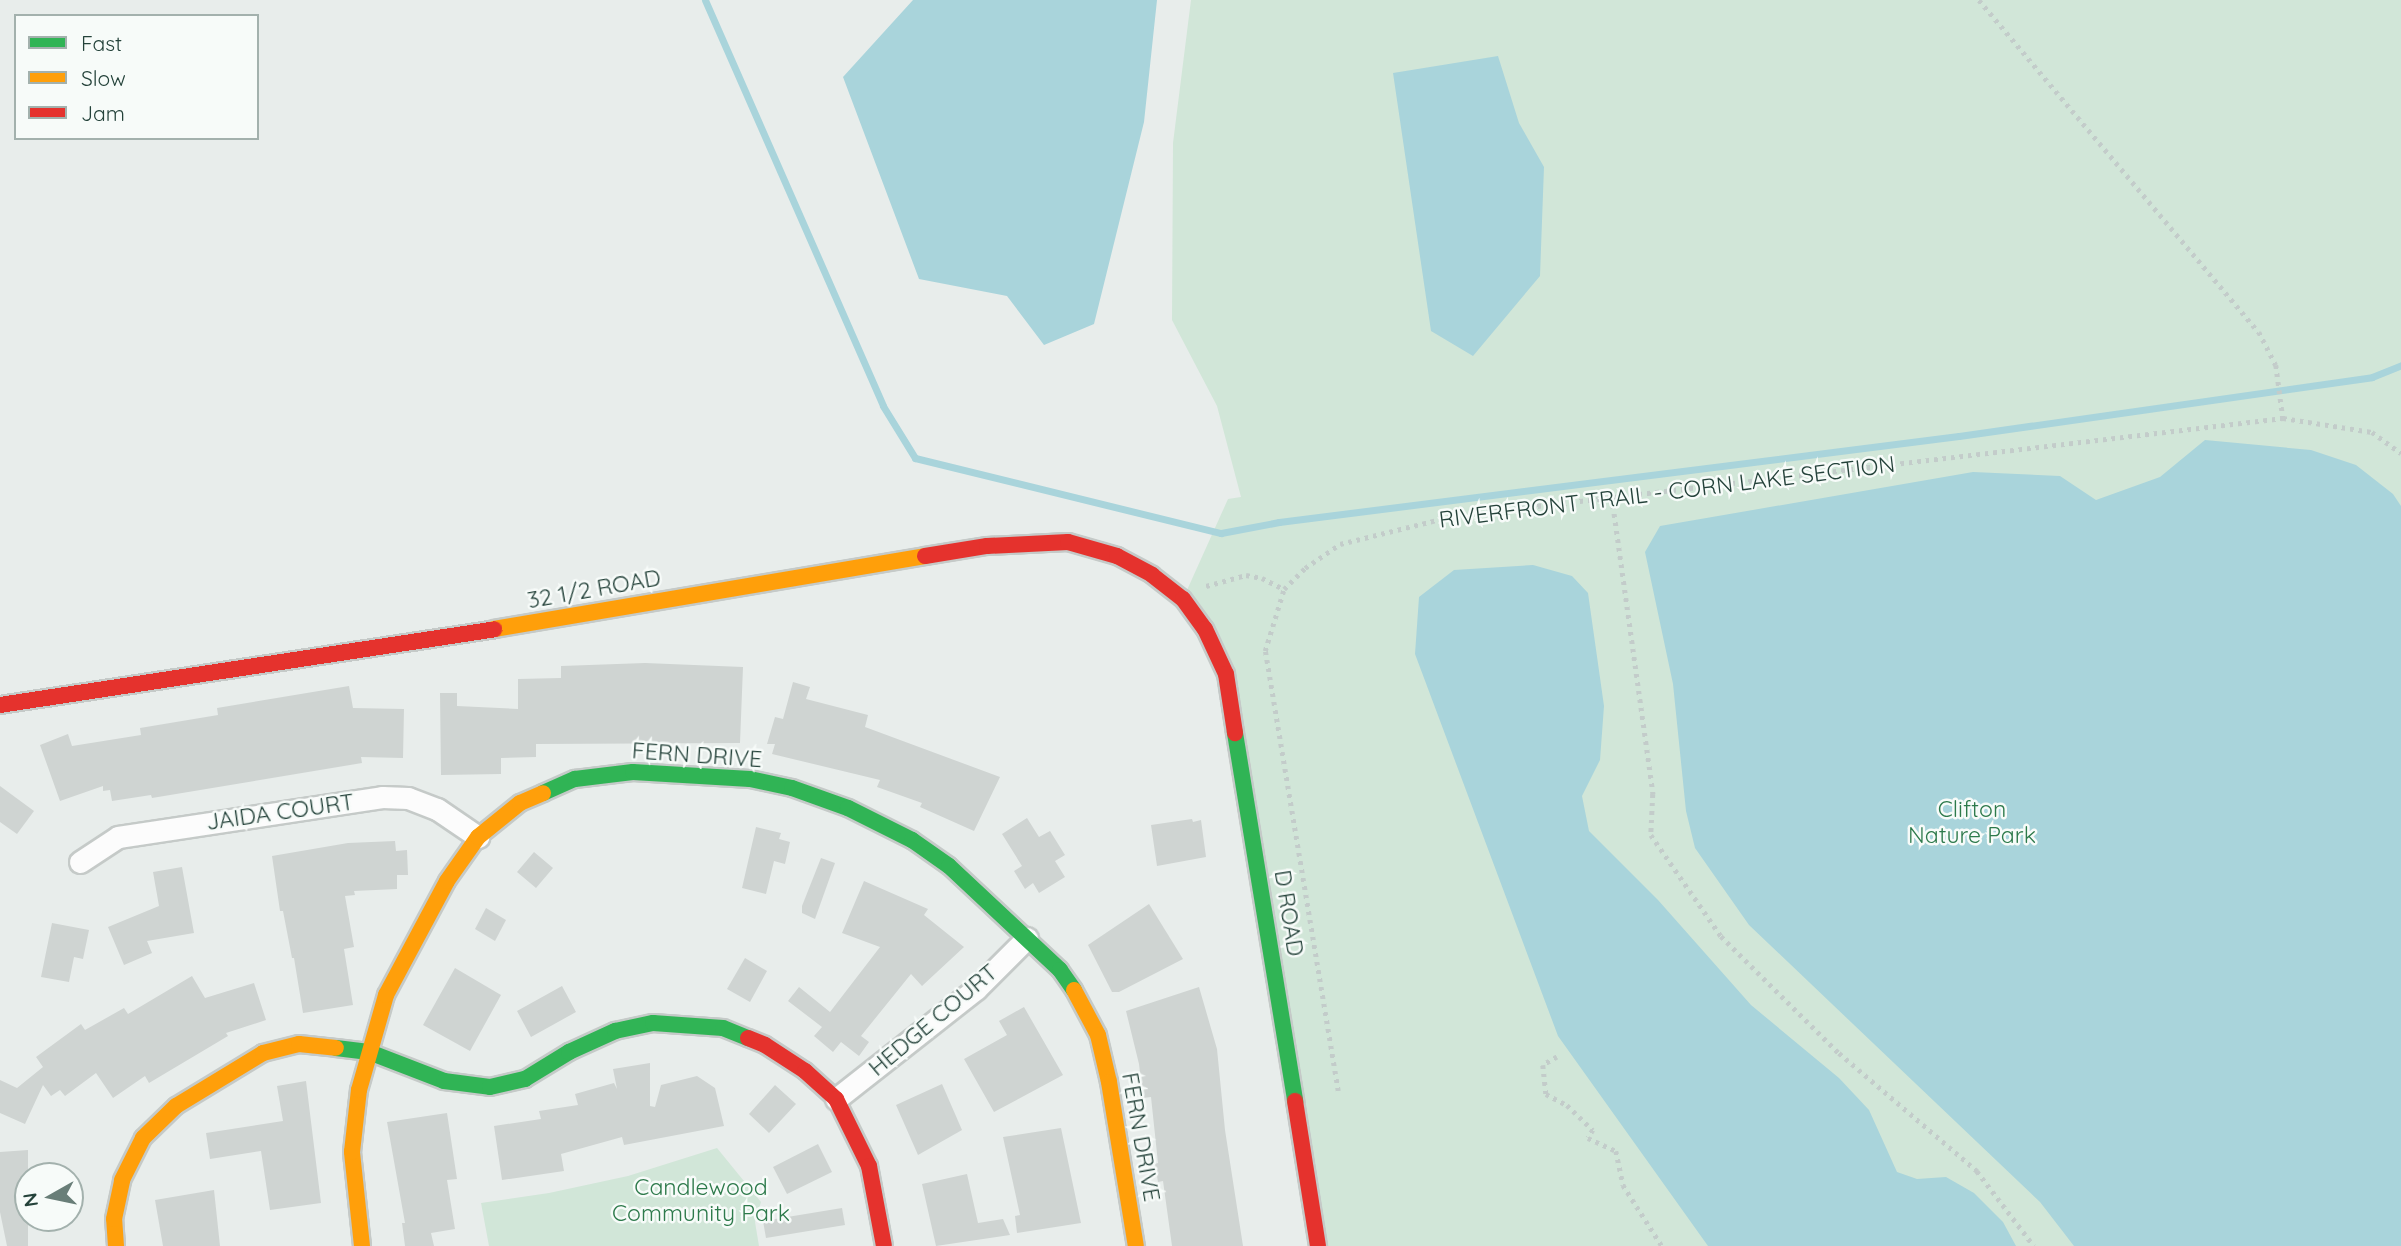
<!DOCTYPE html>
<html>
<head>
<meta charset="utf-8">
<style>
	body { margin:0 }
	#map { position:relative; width:2401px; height:1246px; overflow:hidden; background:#e8edeb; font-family:Quicksand,sans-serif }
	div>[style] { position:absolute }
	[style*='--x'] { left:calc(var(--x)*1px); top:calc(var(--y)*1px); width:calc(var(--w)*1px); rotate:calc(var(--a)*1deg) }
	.green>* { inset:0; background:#d1e6d8 }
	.water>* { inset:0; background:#a9d4db }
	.stream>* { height:7px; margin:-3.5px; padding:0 3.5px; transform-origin:3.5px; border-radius:3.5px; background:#a9d4db }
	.building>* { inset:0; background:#cfd4d2 }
	.path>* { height:4.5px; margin-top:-2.25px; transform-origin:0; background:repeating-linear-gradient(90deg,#c3ccca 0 3.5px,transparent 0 8.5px) }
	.roads { filter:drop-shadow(2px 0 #c5cac8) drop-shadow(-2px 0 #c5cac8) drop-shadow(0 2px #c5cac8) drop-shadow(0 -2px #c5cac8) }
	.street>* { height:21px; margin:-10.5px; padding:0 10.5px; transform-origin:10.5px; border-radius:10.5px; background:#fcfcfc }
	.fast>* { height:16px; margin:-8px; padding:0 8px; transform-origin:8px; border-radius:8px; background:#30b455 }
	.slow>* { height:16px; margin:-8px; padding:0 8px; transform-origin:8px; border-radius:8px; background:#ff9f0a }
	.jam>* { height:16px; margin:-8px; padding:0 8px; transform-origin:8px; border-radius:8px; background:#e5322d }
	span { translate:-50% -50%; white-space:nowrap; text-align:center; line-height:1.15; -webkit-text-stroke:5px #f7fbf9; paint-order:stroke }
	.street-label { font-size:23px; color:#24423a }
	.park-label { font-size:23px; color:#2d7a4b }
	.legend { position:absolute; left:14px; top:14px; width:245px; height:126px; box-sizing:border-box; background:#f7fbf9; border:2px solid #a3b1ad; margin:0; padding:9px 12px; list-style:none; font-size:21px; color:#24423a }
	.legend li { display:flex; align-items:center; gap:14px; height:35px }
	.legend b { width:35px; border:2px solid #a3b1ad }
	.north { position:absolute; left:14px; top:1162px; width:70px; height:70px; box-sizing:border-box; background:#f7fbf9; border:2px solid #a3b1ad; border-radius:50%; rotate:261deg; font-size:19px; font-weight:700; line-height:28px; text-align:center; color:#24423a }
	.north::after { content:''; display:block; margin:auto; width:24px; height:32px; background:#697e78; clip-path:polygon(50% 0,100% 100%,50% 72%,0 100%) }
</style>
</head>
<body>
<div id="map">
	<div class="green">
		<i style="clip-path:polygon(1191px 0,2401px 0,2401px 1246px,1318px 1246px,1234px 714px,1183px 599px,1228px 499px,1241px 497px,1217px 406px,1172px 320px,1173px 143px)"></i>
		<i style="clip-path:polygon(717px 1148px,761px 1202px,755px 1222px,759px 1246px,489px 1246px,481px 1203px,549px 1193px,628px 1176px)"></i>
	</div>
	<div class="water">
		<i style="clip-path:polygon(913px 0,1157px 0,1144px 122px,1094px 324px,1044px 345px,1007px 296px,919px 279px,843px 77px)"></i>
		<i style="clip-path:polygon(1498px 56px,1519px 123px,1544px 167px,1540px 276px,1473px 356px,1431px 331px,1393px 73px)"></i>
		<i style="clip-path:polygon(2205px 440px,2311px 450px,2356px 465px,2393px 494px,2401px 506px,2401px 1246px,2074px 1246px,2040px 1202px,1749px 925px,1695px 848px,1686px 811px,1673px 684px,1645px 552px,1660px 526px,1973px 472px,2060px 476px,2096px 500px,2160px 477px)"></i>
		<i style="clip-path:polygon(1533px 565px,1572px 576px,1588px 593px,1604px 706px,1600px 760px,1582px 796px,1589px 831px,1658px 900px,1751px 1005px,1839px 1078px,1869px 1110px,1897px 1172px,1917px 1179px,1946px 1177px,1974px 1193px,2003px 1222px,2016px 1246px,1708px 1246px,1558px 1036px,1415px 654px,1419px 597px,1454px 570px)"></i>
	</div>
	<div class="stream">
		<i style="--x:705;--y:0;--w:443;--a:66.3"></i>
		<i style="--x:883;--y:406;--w:61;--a:58.4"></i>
		<i style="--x:915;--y:458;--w:315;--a:13.8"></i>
		<i style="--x:1221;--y:533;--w:59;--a:-10.7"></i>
		<i style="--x:1279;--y:522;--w:685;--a:-7.21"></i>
		<i style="--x:1959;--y:436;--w:417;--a:-8.1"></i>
		<i style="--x:2372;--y:377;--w:31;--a:-22"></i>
	</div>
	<div class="building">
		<i style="clip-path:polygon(645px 663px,743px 667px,740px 743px,536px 744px,536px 757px,501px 758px,501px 774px,441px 775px,440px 693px,457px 693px,457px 706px,518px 709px,518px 679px,561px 678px,561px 666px)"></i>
		<i style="clip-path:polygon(793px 682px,810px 687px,806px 699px,868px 715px,865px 727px,1000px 777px,974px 831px,920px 807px,922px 803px,877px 787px,880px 780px,772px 754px,775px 744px,767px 744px,775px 717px,783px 719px)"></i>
		<i style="clip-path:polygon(349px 686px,353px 708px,404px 709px,403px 758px,361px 757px,362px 763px,152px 798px,151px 795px,112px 801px,110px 790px,103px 791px,103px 786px,60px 801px,40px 745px,68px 734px,72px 746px,141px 735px,140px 728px,218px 715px,217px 708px)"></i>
		<i style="clip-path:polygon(0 786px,34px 811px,17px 834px,0 822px)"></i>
		<i style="clip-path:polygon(1027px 818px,1039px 837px,1050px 831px,1065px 855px,1055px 861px,1065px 877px,1039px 893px,1033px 883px,1025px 889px,1014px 871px,1022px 866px,1002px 834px)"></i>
		<i style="clip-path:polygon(1192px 819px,1193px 822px,1201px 820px,1206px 857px,1157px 866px,1151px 825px)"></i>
		<i style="clip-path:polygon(756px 827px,781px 833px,779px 839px,790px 842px,785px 864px,774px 861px,766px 894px,742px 888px)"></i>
		<i style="clip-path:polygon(395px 841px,396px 851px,407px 850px,408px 875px,397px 875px,397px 889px,354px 891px,355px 895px,345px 896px,354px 947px,344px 949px,353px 1005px,303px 1013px,294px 958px,292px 958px,283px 911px,280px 911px,272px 856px,348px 843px)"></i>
		<i style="clip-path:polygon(534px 852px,553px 868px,536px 888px,517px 872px)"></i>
		<i style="clip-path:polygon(821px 858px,835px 863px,815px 919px,802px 913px,802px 906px)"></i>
		<i style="clip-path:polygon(182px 867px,194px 933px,147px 941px,152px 953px,124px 965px,108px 927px,159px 906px,153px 872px)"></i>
		<i style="clip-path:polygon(864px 881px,928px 909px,924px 915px,964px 947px,922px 986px,911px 974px,861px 1036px,869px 1042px,859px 1056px,841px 1042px,833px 1052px,814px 1036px,822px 1027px,788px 1001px,799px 987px,830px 1012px,880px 947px,842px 933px)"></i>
		<i style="clip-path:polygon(1149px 904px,1183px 959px,1119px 992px,1112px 992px,1088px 945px)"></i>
		<i style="clip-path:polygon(486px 908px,506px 920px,495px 941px,475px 929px)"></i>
		<i style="clip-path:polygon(52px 923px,89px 930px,83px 959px,74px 957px,69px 982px,41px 977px)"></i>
		<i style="clip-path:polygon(745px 958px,767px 971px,750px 1002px,727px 989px)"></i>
		<i style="clip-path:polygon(455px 968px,501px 995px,470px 1051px,423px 1025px)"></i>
		<i style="clip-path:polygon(192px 976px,205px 998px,254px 983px,266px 1020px,226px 1033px,228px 1036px,149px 1083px,145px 1076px,113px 1098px,96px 1073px,65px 1096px,60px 1090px,51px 1096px,43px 1085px,25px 1124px,0 1113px,0 1080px,17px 1088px,43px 1067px,36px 1057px,81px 1024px,85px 1030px,124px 1008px,128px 1014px)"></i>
		<i style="clip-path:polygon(562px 986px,576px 1012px,531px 1037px,517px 1011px)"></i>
		<i style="clip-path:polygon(1199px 987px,1217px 1049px,1225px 1130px,1243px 1246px,1172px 1246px,1163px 1181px,1158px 1182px,1155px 1164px,1158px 1163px,1151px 1097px,1143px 1098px,1139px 1064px,1126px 1011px)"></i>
		<i style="clip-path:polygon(1024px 1007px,1063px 1075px,994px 1112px,964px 1059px,1007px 1035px,999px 1021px)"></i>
		<i style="clip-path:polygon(650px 1063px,650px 1106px,655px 1107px,661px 1085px,697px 1076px,715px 1088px,724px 1126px,624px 1145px,622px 1137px,561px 1154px,564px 1171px,502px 1180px,494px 1126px,541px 1119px,539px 1111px,578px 1105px,575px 1094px,614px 1083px,617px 1089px,613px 1069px)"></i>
		<i style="clip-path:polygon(306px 1081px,321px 1203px,270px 1210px,261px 1151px,210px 1159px,206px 1133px,283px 1121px,277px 1086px)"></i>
		<i style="clip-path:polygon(942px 1084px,962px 1130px,918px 1155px,896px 1105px)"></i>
		<i style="clip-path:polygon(775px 1085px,796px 1104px,769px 1133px,749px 1114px)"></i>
		<i style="clip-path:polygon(447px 1113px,457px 1179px,447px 1180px,455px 1229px,431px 1233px,434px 1246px,405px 1246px,402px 1223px,405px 1223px,387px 1122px)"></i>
		<i style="clip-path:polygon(1061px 1128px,1081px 1223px,1017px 1233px,1015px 1216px,1020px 1215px,1003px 1137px)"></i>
		<i style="clip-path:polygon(818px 1144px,832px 1172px,787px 1194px,773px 1167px)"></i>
		<i style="clip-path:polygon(28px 1150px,28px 1246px,7px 1246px,0 1212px,0 1152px)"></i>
		<i style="clip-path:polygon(967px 1174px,978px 1223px,1003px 1219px,1010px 1235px,936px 1246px,922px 1184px)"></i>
		<i style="clip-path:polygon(214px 1190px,220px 1246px,163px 1246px,155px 1200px)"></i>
		<i style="clip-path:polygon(842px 1208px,845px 1225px,766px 1238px,763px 1221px)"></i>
	</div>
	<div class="path">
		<i style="--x:1979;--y:0;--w:434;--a:49.9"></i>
		<i style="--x:2259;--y:332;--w:37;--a:63"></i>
		<i style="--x:2276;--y:365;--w:53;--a:82.5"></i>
		<i style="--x:1612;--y:497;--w:300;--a:82.1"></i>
		<i style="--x:1653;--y:794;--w:41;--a:92.8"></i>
		<i style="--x:1651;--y:835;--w:123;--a:55.3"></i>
		<i style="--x:1721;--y:936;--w:166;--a:44.8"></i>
		<i style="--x:1839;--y:1053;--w:182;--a:40.5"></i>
		<i style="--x:1977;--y:1171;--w:94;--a:52.8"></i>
		<i style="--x:1206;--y:586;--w:41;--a:-15.4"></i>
		<i style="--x:1246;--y:575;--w:16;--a:11"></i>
		<i style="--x:1262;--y:578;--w:25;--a:27"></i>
		<i style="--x:1557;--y:1057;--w:16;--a:150"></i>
		<i style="--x:1543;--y:1065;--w:29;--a:84"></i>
		<i style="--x:1546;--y:1094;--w:24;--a:28"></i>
		<i style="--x:1567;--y:1105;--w:36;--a:44"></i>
		<i style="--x:1593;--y:1130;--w:9;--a:122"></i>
		<i style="--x:1588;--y:1138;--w:31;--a:25"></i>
		<i style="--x:1616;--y:1151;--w:35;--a:78"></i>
		<i style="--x:1623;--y:1185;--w:72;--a:57.4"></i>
		<i style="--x:1338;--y:1091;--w:446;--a:-99.4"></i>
		<i style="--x:1265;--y:651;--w:65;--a:-73"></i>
		<i style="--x:1284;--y:589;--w:30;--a:-45"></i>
		<i style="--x:1305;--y:568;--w:42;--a:-34.4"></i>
		<i style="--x:1340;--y:544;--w:116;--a:-13.9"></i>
		<i style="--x:1453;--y:516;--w:836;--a:-6.73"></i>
		<i style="--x:2283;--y:418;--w:90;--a:8.9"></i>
		<i style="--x:2372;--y:432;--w:36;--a:36"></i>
	</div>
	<div class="roads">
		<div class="street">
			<i style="--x:80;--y:862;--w:45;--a:-33.3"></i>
			<i style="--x:118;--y:837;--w:267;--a:-8.6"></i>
			<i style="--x:382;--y:797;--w:26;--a:2"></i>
			<i style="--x:408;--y:798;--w:31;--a:21"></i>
			<i style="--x:437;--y:809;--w:50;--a:34.3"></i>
			<i style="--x:836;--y:1099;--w:178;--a:-38.2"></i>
			<i style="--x:976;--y:989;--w:72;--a:-45"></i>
		</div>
		<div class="fast">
			<i style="--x:1235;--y:733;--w:373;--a:80.7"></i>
			<i style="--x:543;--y:793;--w:35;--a:-24"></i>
			<i style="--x:575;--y:779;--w:58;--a:-6.9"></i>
			<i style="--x:633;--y:772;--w:117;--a:3.4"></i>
			<i style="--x:750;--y:779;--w:43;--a:12.1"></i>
			<i style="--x:792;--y:788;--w:59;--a:19.7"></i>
			<i style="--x:848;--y:808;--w:72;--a:26.6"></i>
			<i style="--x:912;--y:840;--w:45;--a:35.1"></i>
			<i style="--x:949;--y:866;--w:152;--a:43.1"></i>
			<i style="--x:1060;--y:970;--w:24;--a:55"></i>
			<i style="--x:336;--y:1048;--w:33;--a:7"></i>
			<i style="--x:369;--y:1052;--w:80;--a:21.1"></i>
			<i style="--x:444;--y:1081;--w:46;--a:7.4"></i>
			<i style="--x:490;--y:1087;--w:36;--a:-13"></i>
			<i style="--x:525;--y:1079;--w:52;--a:-31.5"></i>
			<i style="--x:569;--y:1052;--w:51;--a:-24.5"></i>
			<i style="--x:615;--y:1031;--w:39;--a:-12"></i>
			<i style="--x:653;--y:1023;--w:70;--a:4.1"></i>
			<i style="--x:723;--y:1028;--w:27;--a:22"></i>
		</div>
		<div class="slow">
			<i style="--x:494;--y:629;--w:437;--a:-9.6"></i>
			<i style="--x:1074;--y:990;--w:51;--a:61.9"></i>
			<i style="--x:1098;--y:1035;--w:48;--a:76.8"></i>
			<i style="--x:1109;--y:1082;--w:166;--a:80.7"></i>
			<i style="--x:116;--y:1246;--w:27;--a:-94"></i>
			<i style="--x:114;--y:1219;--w:40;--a:-78"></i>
			<i style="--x:122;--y:1180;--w:47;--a:-63.4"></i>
			<i style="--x:143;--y:1138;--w:46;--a:-44.1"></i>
			<i style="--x:176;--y:1106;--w:102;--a:-31.3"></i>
			<i style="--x:263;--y:1053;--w:37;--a:-14"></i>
			<i style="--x:299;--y:1044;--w:37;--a:6"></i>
			<i style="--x:362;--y:1246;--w:95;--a:-96.1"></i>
			<i style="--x:352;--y:1152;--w:62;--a:-83.6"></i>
			<i style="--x:359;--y:1090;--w:99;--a:-74.1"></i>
			<i style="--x:386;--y:995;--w:129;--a:-61.8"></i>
			<i style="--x:447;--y:881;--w:54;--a:-54.8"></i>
			<i style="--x:478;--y:837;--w:54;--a:-39"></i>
			<i style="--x:520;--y:803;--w:25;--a:-23"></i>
		</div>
		<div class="jam">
			<i style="--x:925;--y:556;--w:63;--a:-9.2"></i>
			<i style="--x:987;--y:546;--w:81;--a:-2.8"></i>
			<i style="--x:1068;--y:542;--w:51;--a:15.9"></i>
			<i style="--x:1117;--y:556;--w:40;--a:28"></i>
			<i style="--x:1152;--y:575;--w:39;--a:38"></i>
			<i style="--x:1183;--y:599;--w:37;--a:54"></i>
			<i style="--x:1205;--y:629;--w:50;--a:65"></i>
			<i style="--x:1226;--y:674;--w:60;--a:81.3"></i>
			<i style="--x:0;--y:705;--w:500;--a:-8.7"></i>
			<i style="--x:748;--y:1038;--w:18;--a:22"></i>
			<i style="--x:765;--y:1045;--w:48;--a:33"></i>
			<i style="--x:805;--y:1071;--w:42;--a:42.1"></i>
			<i style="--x:836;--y:1099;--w:75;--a:63.8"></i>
			<i style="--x:869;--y:1166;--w:81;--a:79.4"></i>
			<i style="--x:1295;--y:1101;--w:147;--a:81"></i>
		</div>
	</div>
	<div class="street-label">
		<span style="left:1667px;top:492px;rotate:-7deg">RIVERFRONT TRAIL - CORN LAKE SECTION</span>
		<span style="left:594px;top:589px;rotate:-10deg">32 1/2 ROAD</span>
		<span style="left:697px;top:755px;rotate:4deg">FERN DRIVE</span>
		<span style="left:280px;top:812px;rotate:-8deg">JAIDA COURT</span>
		<span style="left:1289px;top:913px;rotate:81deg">D ROAD</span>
		<span style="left:933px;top:1020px;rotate:-40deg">HEDGE COURT</span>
		<span style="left:1141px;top:1137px;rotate:80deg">FERN DRIVE</span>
	</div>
	<div class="park-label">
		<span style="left:1972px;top:822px">Clifton<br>Nature Park</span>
		<span style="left:701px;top:1200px">Candlewood<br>Community Park</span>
	</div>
	<ul class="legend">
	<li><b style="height:9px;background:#30b455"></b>Fast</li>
	<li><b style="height:9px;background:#ff9f0a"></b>Slow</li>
	<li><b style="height:9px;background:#e5322d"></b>Jam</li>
	</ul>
	<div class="north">N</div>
</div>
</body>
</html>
